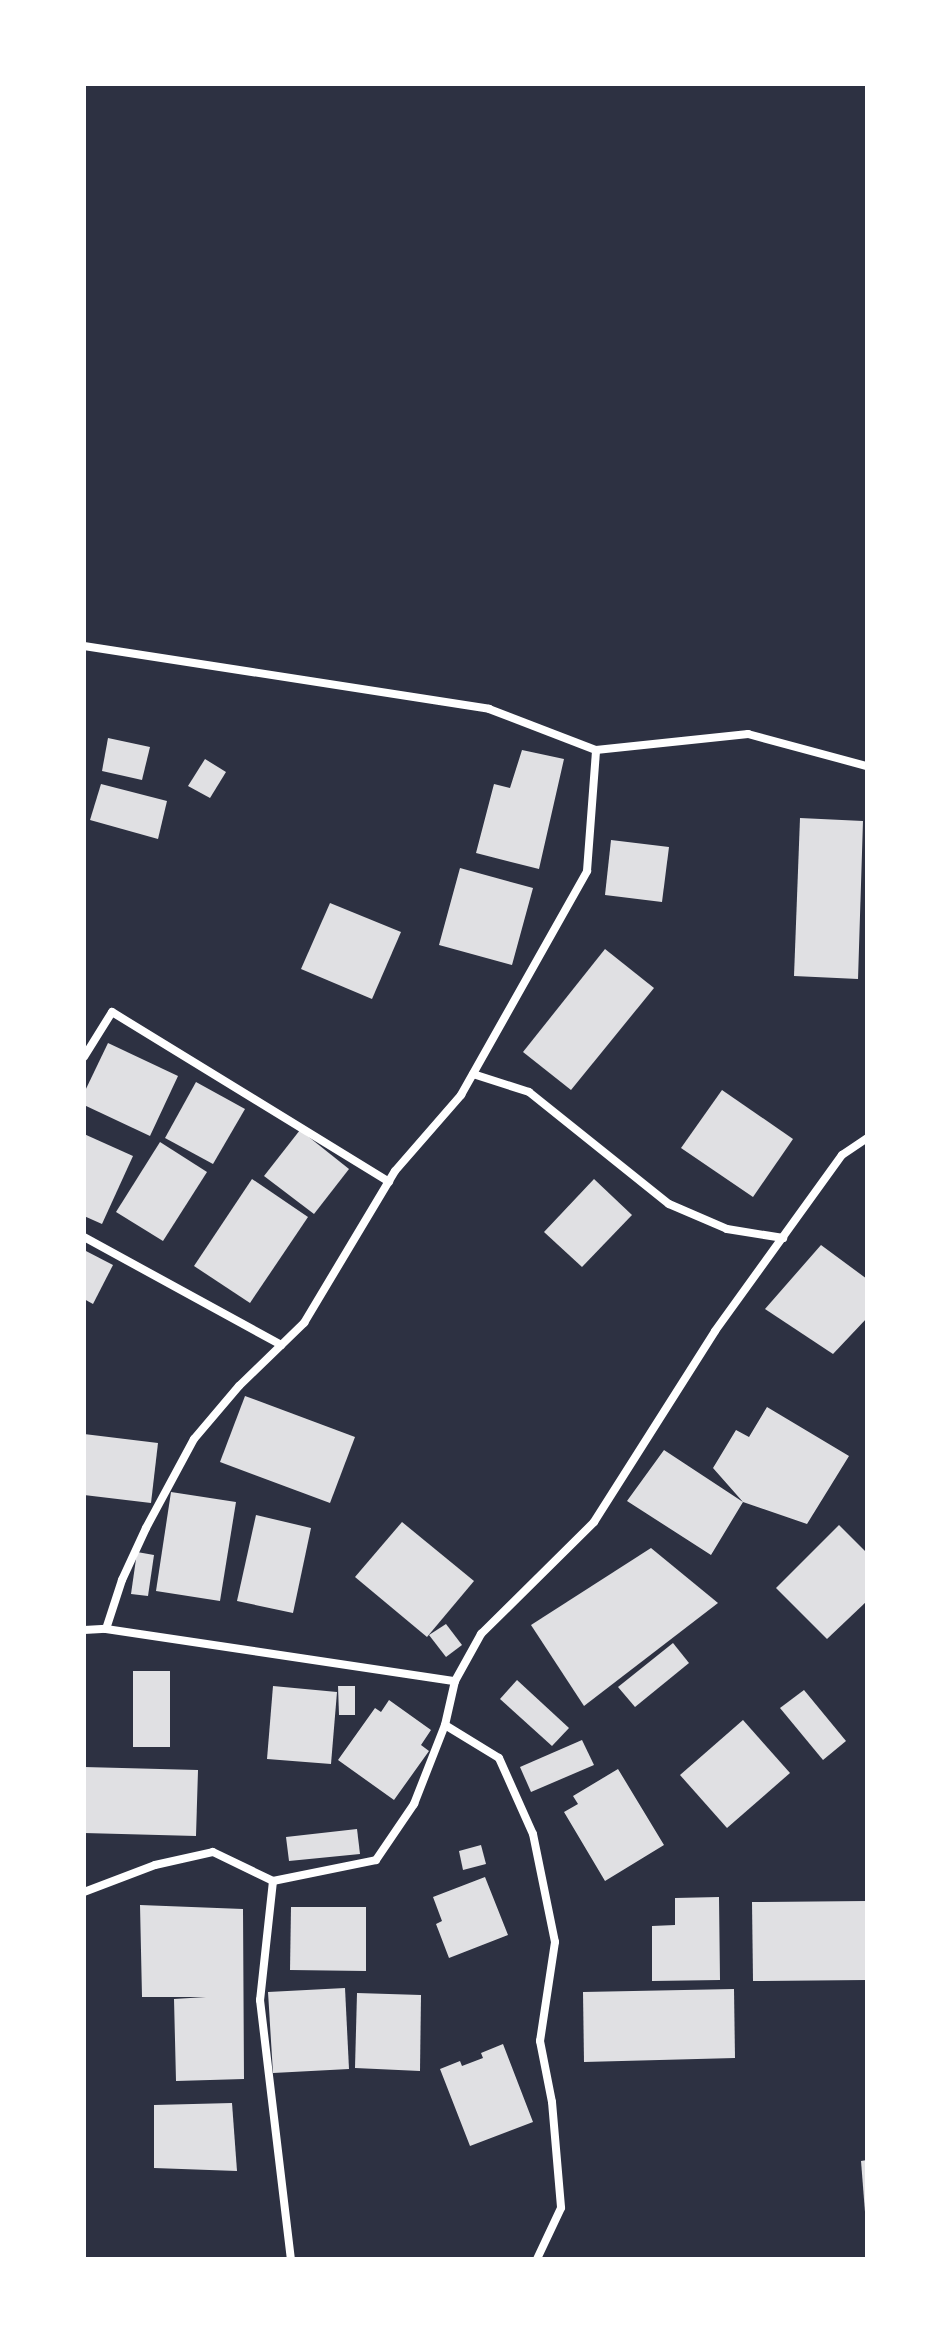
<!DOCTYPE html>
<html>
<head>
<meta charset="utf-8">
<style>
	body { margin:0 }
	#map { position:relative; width:951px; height:2343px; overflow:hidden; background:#2d3142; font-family:Helvetica,sans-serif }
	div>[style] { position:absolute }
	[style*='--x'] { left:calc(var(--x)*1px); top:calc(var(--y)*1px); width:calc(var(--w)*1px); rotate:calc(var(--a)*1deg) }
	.building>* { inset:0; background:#e0e0e3 }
	.minor>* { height:8px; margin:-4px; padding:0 4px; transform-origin:4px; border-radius:4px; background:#fff }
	span { translate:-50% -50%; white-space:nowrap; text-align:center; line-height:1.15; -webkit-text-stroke:6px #fff; paint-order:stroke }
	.frame { position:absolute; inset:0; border:86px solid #fff; pointer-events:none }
</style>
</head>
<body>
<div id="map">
	<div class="building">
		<i style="clip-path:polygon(108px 738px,150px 747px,142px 780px,102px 771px)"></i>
		<i style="clip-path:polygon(522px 750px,564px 759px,539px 869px,476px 853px,494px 784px,510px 788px)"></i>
		<i style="clip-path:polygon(205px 759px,226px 772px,210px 798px,188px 786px)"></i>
		<i style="clip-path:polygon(101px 784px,167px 801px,158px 839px,90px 820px)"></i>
		<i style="clip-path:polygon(800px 818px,863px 821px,858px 979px,794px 976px)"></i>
		<i style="clip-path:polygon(611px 840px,669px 847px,662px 902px,605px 895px)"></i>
		<i style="clip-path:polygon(460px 868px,533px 888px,512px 965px,439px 945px)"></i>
		<i style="clip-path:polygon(330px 903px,401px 932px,372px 999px,301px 969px)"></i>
		<i style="clip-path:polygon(605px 949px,654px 988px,571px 1090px,523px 1052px)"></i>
		<i style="clip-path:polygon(108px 1043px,178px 1076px,150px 1136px,84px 1105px,84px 1093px)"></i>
		<i style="clip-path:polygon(196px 1082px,245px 1109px,213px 1164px,165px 1138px)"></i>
		<i style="clip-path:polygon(722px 1090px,793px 1139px,753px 1197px,681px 1148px)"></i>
		<i style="clip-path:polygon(300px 1130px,349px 1169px,314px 1214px,264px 1176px)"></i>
		<i style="clip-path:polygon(84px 1134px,133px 1156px,102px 1224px,84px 1216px)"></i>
		<i style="clip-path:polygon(160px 1142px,207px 1172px,163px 1241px,116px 1212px)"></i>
		<i style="clip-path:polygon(252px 1179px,308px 1217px,250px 1303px,194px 1266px)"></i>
		<i style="clip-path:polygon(594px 1179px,632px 1215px,582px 1267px,544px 1232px)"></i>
		<i style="clip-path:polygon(821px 1245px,867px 1279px,867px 1318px,833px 1354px,765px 1309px)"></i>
		<i style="clip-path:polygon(84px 1250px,113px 1265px,93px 1304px,84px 1299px)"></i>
		<i style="clip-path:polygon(245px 1396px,355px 1437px,330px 1503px,220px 1462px)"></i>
		<i style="clip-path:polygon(767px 1407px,849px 1456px,807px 1524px,743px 1502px,711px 1555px,627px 1501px,664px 1450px,743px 1502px,713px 1468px,736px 1430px,749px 1437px)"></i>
		<i style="clip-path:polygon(84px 1434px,158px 1443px,151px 1503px,84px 1495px)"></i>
		<i style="clip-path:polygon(171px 1492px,236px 1502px,220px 1601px,156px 1591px)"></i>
		<i style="clip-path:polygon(256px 1515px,311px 1528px,293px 1613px,237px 1601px)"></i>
		<i style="clip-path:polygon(402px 1522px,474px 1581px,427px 1637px,355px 1577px)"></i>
		<i style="clip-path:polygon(839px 1525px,867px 1553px,867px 1601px,827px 1639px,776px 1588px)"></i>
		<i style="clip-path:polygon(651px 1548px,718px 1603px,584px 1706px,531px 1625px)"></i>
		<i style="clip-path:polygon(137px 1552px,154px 1555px,148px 1596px,131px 1594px)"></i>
		<i style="clip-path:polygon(446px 1624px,462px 1645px,446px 1657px,429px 1635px)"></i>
		<i style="clip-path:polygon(673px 1643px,689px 1663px,635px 1707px,618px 1687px)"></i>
		<i style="clip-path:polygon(133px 1671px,170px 1671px,170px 1747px,133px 1747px)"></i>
		<i style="clip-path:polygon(517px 1680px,569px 1728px,552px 1746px,500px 1699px)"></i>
		<i style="clip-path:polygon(273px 1686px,337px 1692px,331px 1764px,267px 1759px)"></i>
		<i style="clip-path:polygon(338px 1686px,355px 1686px,355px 1715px,339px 1715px)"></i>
		<i style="clip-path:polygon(804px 1690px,846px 1741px,823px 1760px,780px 1708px)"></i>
		<i style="clip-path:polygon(389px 1700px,431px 1730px,421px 1745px,429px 1751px,394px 1800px,338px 1760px,375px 1708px,381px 1712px)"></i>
		<i style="clip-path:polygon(743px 1720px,790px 1773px,727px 1828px,680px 1775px)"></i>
		<i style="clip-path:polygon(582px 1740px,594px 1765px,531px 1792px,520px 1767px)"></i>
		<i style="clip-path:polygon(84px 1767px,198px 1770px,196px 1836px,84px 1833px)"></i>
		<i style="clip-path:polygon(618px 1769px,664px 1845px,605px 1881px,564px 1812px,578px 1804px,573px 1796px)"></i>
		<i style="clip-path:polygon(357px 1829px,360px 1854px,289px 1861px,286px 1837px)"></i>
		<i style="clip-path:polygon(481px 1845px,486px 1864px,463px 1870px,459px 1851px)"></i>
		<i style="clip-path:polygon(485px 1877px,508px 1935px,449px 1958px,436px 1924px,442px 1921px,433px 1897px)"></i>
		<i style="clip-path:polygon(719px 1897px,720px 1980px,652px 1981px,652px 1926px,675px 1925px,675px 1898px)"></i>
		<i style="clip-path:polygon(867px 1901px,867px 1980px,753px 1981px,752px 1902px)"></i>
		<i style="clip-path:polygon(140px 1905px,243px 1909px,244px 2079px,176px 2081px,174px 1999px,206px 1997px,142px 1997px)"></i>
		<i style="clip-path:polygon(291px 1907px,366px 1907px,366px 1971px,290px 1970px)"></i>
		<i style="clip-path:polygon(345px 1988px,349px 2069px,273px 2073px,268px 1992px)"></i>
		<i style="clip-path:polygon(734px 1989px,735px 2058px,584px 2062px,583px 1992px)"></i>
		<i style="clip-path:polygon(357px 1993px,421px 1995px,420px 2071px,355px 2068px)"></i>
		<i style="clip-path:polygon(503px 2044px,533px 2122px,470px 2146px,440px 2069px,460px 2061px,462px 2066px,483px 2058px,481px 2053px)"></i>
		<i style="clip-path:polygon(232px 2103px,237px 2171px,154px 2168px,154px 2105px)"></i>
		<i style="clip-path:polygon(867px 2160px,867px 2212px,865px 2212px,861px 2161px)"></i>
	</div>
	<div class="minor">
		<i style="--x:84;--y:646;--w:410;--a:8.8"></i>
		<i style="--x:489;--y:709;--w:115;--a:21"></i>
		<i style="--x:596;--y:750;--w:153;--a:-6"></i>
		<i style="--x:748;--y:734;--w:123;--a:15.1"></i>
		<i style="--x:84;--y:1057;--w:53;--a:-58.1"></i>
		<i style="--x:112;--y:1012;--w:325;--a:31.5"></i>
		<i style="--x:473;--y:1074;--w:59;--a:17.8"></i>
		<i style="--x:529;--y:1092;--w:179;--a:38.7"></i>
		<i style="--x:669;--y:1204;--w:63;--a:23.3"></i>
		<i style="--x:727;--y:1229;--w:57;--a:9.1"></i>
		<i style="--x:84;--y:1237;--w:225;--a:28.7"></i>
		<i style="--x:106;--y:1629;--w:52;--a:-71.9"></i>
		<i style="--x:122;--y:1580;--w:57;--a:-65.2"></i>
		<i style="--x:146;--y:1528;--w:101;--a:-61.7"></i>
		<i style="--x:194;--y:1439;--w:70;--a:-49.7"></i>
		<i style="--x:239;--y:1386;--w:91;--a:-44.1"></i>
		<i style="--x:304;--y:1323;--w:177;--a:-59.1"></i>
		<i style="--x:395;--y:1171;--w:101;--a:-49"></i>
		<i style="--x:461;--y:1095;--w:257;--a:-60.6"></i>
		<i style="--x:587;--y:871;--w:121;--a:-85.7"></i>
		<i style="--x:84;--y:1630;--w:22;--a:-3"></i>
		<i style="--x:106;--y:1629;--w:353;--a:8.5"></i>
		<i style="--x:445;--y:1725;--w:63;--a:31.4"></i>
		<i style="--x:499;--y:1758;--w:83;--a:65.9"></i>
		<i style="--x:533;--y:1834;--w:110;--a:78.5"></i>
		<i style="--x:555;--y:1942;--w:100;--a:98.6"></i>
		<i style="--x:540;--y:2041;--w:62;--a:78.9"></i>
		<i style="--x:552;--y:2102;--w:106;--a:85.1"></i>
		<i style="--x:561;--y:2208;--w:56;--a:115.2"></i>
		<i style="--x:273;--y:1881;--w:120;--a:96.2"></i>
		<i style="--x:260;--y:2000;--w:261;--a:83.2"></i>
		<i style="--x:84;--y:1892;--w:76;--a:-20.8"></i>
		<i style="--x:155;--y:1865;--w:59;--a:-12.6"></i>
		<i style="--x:213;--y:1852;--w:67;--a:25.8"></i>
		<i style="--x:273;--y:1881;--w:105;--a:-11.5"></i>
		<i style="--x:376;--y:1860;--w:68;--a:-55.8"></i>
		<i style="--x:414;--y:1804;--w:85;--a:-68.6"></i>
		<i style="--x:445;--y:1725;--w:45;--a:-77.2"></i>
		<i style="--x:455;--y:1681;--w:54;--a:-61"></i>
		<i style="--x:481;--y:1634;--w:159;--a:-44.7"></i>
		<i style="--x:594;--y:1522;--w:226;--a:-57.6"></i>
		<i style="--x:715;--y:1331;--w:217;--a:-54.2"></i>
		<i style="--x:842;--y:1155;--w:30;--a:-34"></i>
	</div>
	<div class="frame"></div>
</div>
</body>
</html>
